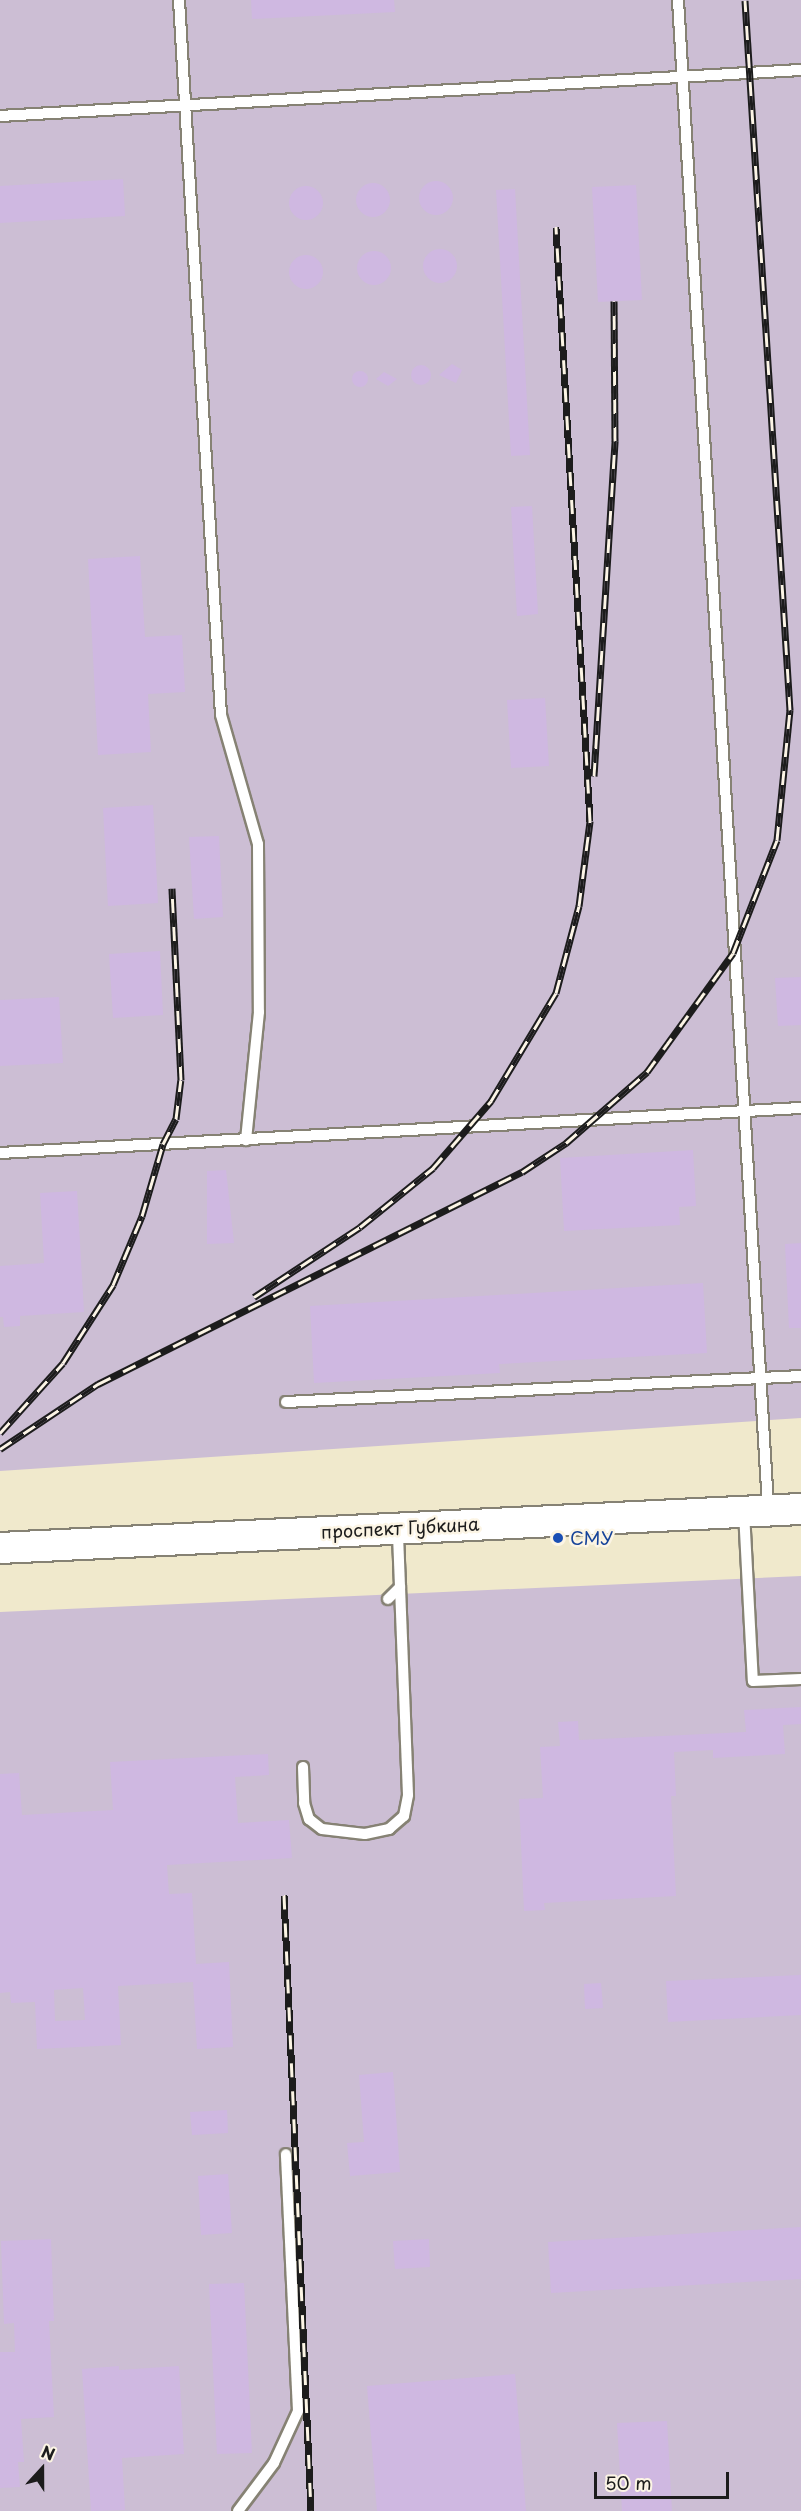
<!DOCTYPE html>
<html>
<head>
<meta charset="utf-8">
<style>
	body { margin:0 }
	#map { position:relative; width:801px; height:2511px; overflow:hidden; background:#f0e9cc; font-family:"Playpen Sans",sans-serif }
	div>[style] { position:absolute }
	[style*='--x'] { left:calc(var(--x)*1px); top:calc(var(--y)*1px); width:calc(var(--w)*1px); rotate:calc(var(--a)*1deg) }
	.industrial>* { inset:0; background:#ccbed4 }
	.building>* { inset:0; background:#cfb8e1 }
	.round { border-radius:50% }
	.roads { filter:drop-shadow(2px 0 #868274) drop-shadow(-2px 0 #868274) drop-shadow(0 2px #868274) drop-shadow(0 -2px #868274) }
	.service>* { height:10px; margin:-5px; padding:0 5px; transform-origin:5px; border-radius:5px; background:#fff }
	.secondary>* { height:30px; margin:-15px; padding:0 15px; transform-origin:15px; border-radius:15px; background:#fff }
	.rail>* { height:7px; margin-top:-3.5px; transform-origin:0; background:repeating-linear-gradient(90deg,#fcf5e5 0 14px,#1c1c1c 0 28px); box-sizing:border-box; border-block:2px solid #1c1c1c }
	.dots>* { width:16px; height:16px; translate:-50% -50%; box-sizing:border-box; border:3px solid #fcf5e5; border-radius:50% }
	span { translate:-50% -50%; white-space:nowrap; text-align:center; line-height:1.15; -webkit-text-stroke:5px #fcf5e5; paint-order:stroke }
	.street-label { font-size:18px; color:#1c1c1c }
	.transit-label { font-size:18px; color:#164399 }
	.left { translate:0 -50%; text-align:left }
	.north { position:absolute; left:12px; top:2439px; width:60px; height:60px; -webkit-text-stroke:4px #fcf5e5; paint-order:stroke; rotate:21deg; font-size:16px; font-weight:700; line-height:24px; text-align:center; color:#1c1c1c }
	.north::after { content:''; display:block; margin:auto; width:21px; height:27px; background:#1c1c1c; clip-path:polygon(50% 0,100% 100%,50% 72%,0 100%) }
	.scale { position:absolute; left:594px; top:2472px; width:135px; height:27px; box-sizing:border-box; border:3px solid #1c1c1c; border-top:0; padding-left:8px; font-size:18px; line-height:21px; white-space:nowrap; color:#1c1c1c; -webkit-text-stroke:4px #fcf5e5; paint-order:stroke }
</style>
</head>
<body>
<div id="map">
	<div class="industrial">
		<i style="clip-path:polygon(0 0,801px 0,801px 1418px,0 1471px)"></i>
		<i style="clip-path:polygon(801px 1576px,801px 2511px,0 2511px,0 1612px)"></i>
	</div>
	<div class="building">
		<i style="clip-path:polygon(251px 0,394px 0,395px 12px,252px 19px)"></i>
		<i style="clip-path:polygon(123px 179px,125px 216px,0 223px,0 186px)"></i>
		<i class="round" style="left:419px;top:181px;width:34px;height:34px"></i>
		<i class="round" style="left:356px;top:183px;width:34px;height:34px"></i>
		<i style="clip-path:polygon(636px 185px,642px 300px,598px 302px,592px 187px)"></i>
		<i class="round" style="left:289px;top:186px;width:34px;height:34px"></i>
		<i style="clip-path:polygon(515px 189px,530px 455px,511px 456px,496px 190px)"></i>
		<i class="round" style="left:423px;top:249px;width:34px;height:34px"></i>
		<i class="round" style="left:357px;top:251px;width:34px;height:34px"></i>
		<i class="round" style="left:289px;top:255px;width:34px;height:34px"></i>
		<i style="clip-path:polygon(452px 364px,462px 370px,456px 383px,439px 375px)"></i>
		<i class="round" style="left:411px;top:365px;width:20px;height:20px"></i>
		<i class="round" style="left:352px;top:371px;width:16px;height:16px"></i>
		<i style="clip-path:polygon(384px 372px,397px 379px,388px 386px,376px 379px)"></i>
		<i style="clip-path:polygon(532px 506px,538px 614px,517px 616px,511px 507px)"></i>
		<i style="clip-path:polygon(140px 556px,145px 637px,182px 635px,185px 692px,148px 694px,151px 752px,98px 755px,88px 559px)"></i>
		<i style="clip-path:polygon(545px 698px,549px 766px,511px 768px,507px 700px)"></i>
		<i style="clip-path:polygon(153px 805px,158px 903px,108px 906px,103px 808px)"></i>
		<i style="clip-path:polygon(219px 836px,223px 917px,194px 919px,189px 837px)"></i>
		<i style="clip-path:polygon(160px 951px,163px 1015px,113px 1018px,109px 954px)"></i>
		<i style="clip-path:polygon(801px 977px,801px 1025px,778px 1026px,775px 978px)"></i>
		<i style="clip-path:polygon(59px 997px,63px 1063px,0 1066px,0 1000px)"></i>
		<i style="clip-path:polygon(693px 1150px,696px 1206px,679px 1207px,680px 1225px,564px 1231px,560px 1158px)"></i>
		<i style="clip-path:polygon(226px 1170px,234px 1243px,207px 1244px,207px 1171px)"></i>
		<i style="clip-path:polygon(77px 1191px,84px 1312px,20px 1316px,20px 1326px,4px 1327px,3px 1317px,0 1317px,0 1266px,44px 1263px,40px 1193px)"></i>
		<i style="clip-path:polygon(801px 1243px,801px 1328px,789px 1328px,785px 1244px)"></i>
		<i style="clip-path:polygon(703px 1283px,707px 1353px,499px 1364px,500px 1373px,314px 1383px,310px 1306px)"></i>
		<i style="clip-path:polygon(801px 1707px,801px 1724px,783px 1725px,785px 1754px,713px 1758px,713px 1750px,674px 1752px,676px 1796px,671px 1796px,676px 1896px,544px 1903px,545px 1910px,524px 1911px,519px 1799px,543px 1798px,540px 1747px,560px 1746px,558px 1722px,578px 1721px,579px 1740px,746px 1732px,744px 1710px)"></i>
		<i style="clip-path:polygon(evenodd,268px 1754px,269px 1775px,235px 1777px,238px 1823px,289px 1820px,292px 1858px,167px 1865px,169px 1894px,192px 1893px,196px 1964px,229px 1962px,233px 2047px,197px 2049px,193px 1982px,118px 1986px,121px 2045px,37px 2049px,35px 2002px,11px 2003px,10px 1992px,0 1993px,0 1774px,19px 1773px,22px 1815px,113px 1810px,110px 1762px,268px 1754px,83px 1988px,85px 2020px,55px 2021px,54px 1990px,83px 1988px)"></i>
		<i style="clip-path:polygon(801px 1975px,801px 2015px,668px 2022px,666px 1981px)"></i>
		<i style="clip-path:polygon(601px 1983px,603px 2008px,585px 2009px,584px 1984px)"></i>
		<i style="clip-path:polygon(393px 2072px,400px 2172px,350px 2176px,347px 2143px,364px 2142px,359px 2075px)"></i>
		<i style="clip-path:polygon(227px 2110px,228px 2133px,192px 2135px,190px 2112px)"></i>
		<i style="clip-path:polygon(228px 2174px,232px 2233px,201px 2235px,198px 2176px)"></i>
		<i style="clip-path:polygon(801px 2227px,801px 2279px,551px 2293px,548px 2242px)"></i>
		<i style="clip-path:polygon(51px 2239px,54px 2321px,49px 2321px,54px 2417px,21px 2419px,24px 2462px,18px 2462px,20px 2487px,0 2488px,0 2352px,15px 2352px,14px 2323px,4px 2324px,1px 2241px)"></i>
		<i style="clip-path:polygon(429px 2239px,430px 2267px,395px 2269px,393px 2241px)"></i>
		<i style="clip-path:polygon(244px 2283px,252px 2453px,217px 2454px,209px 2284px)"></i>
		<i style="clip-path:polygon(119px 2366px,119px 2370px,179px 2366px,184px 2454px,122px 2458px,125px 2510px,91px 2511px,82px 2369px)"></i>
		<i style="clip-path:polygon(515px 2374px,526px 2511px,377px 2511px,367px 2386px)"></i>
		<i style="clip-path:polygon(667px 2421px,672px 2511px,622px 2511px,617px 2423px)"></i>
	</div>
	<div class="roads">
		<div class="service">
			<i style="--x:179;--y:0;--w:716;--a:86.64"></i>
			<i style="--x:221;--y:715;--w:134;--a:74"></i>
			<i style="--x:258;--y:844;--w:168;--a:89.7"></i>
			<i style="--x:259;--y:1012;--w:129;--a:95.8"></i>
			<i style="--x:678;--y:0;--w:1511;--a:86.58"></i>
			<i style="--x:0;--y:116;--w:802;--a:-3.29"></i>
			<i style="--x:0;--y:1153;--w:802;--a:-3.22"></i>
			<i style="--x:286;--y:1402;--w:516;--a:-2.89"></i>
			<i style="--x:744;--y:1512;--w:169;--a:87"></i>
			<i style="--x:753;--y:1681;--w:48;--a:-2.4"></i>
			<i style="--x:388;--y:1599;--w:17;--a:-45"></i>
			<i style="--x:303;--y:1767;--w:36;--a:88"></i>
			<i style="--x:304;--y:1803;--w:17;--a:73"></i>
			<i style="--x:309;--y:1819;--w:16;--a:38"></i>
			<i style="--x:322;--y:1829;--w:43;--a:6.6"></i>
			<i style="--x:365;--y:1834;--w:25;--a:-12"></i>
			<i style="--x:389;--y:1829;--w:20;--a:-41"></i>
			<i style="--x:404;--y:1816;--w:21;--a:-79"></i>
			<i style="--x:408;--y:1795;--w:264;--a:-92.2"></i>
			<i style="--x:238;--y:2511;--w:60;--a:-53.1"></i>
			<i style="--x:274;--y:2463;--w:57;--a:-65.2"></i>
			<i style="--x:298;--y:2411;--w:257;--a:-92.7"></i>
		</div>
		<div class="secondary">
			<i style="--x:0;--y:1548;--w:802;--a:-2.79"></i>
		</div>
	</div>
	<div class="rail">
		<i style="--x:594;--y:776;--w:336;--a:-86.4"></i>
		<i style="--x:615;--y:441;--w:140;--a:-90.4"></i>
		<i style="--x:254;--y:1297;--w:127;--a:-33.4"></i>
		<i style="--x:360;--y:1227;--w:94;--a:-38.9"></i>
		<i style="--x:433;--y:1168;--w:89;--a:-49.1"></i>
		<i style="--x:491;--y:1101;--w:126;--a:-59"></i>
		<i style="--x:556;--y:993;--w:90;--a:-75.2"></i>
		<i style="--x:579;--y:906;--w:86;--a:-82.6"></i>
		<i style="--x:590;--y:821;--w:595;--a:-93.28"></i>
		<i style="--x:0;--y:1433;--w:94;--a:-48"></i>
		<i style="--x:63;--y:1363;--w:93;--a:-57.3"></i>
		<i style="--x:113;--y:1285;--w:75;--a:-67.2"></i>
		<i style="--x:142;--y:1216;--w:75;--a:-73.7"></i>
		<i style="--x:163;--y:1144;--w:28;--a:-63"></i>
		<i style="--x:176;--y:1119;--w:39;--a:-83"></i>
		<i style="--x:181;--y:1080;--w:192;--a:-92.7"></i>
		<i style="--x:0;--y:1449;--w:118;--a:-33.6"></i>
		<i style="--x:98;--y:1384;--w:474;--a:-26.6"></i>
		<i style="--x:522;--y:1172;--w:53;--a:-33.4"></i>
		<i style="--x:566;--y:1143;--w:108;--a:-41.2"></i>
		<i style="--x:647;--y:1072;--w:147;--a:-54.1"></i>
		<i style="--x:733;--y:953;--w:121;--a:-68.7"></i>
		<i style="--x:777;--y:840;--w:131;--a:-84.3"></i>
		<i style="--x:790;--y:710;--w:711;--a:-93.63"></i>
		<i style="--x:284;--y:1895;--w:617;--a:87.49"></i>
	</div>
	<div class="dots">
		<i style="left:558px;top:1538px;background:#1a4fb4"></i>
	</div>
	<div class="street-label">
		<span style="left:400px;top:1528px;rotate:-3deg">проспект Губкина</span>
	</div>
	<div class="transit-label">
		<span class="left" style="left:570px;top:1538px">СМУ</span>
	</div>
	<div class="north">N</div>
	<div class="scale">50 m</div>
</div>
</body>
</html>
